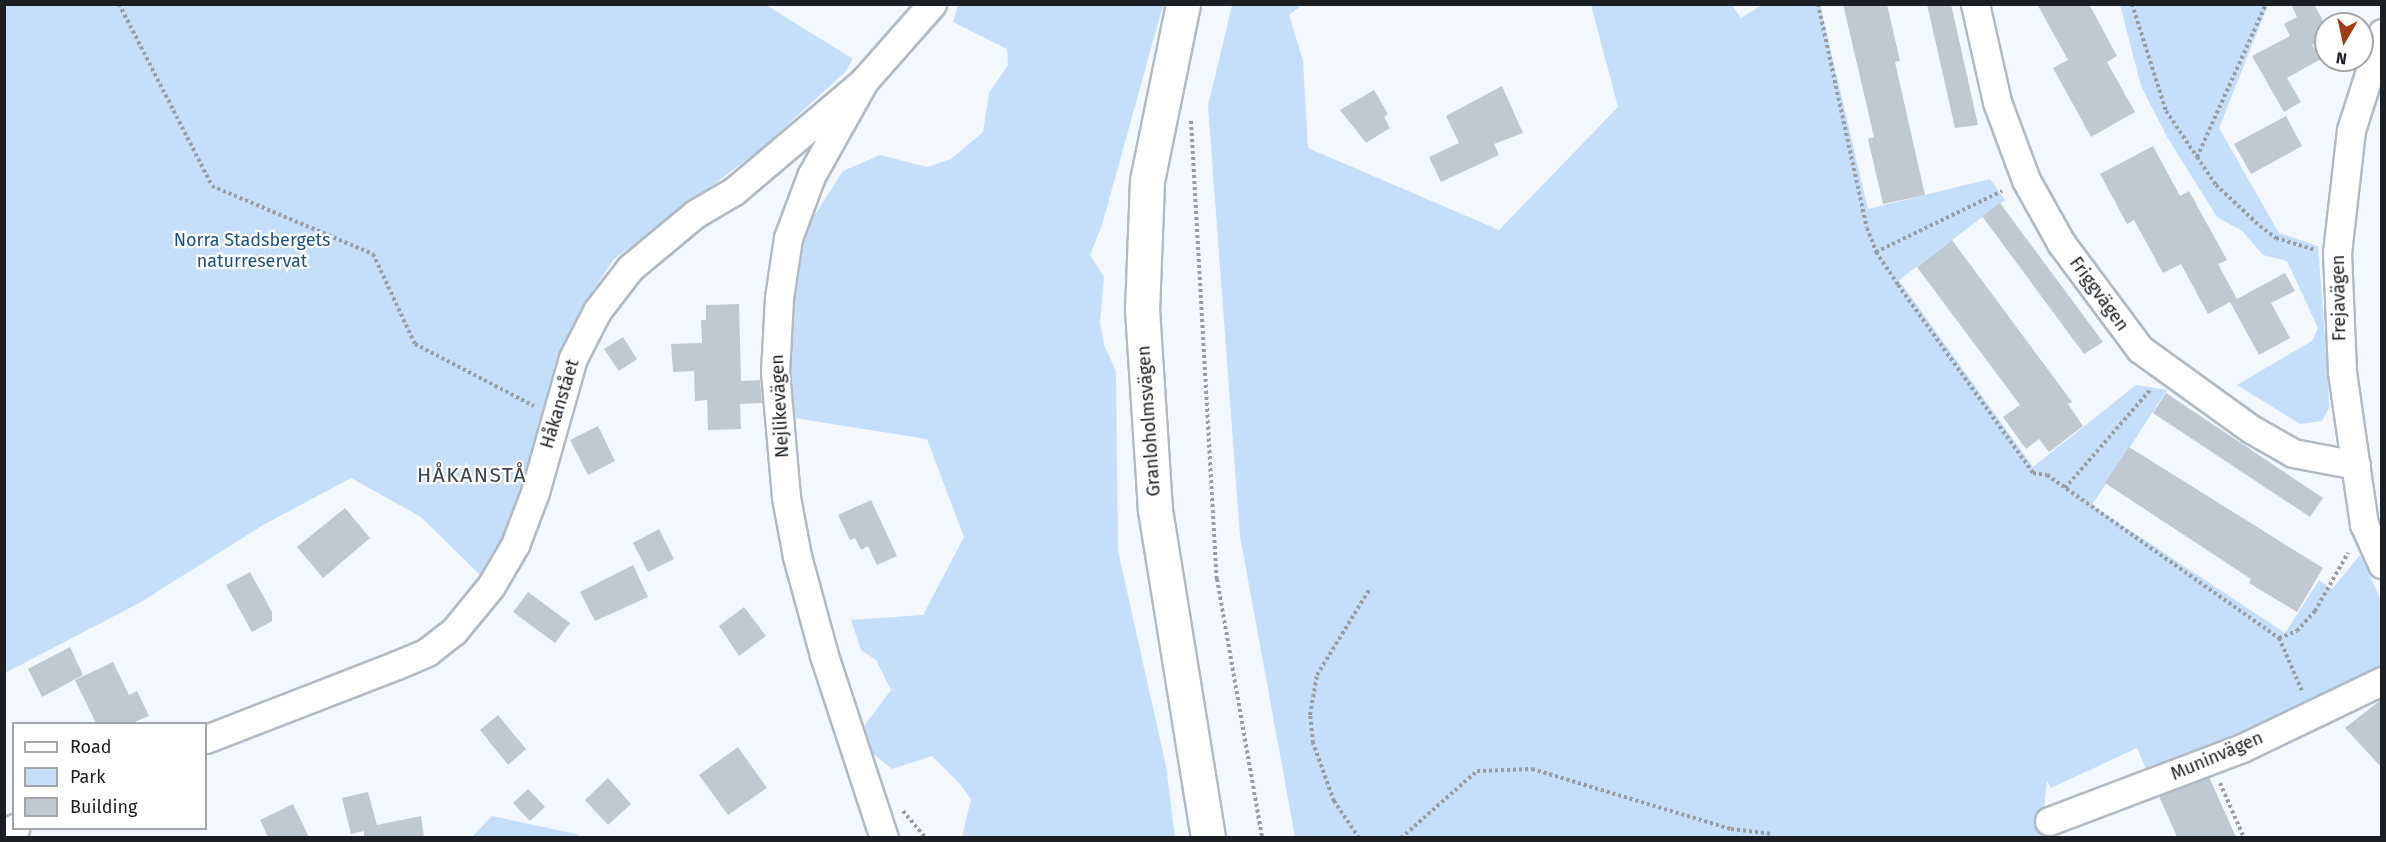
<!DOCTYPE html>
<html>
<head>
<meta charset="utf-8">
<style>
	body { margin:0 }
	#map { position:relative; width:2386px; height:842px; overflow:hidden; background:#f3f8fe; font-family:"Fira Sans",sans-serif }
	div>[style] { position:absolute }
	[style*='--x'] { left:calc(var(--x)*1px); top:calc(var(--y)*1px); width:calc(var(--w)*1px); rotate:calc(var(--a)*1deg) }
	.green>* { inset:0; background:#c5dffb }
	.building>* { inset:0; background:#c0c8d2 }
	.path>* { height:4px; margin-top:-2px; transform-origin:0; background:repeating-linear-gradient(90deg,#999da2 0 3px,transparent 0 6px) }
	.roads { filter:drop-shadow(2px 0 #b1bac3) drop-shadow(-2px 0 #b1bac3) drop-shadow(0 2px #b1bac3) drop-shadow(0 -2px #b1bac3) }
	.minor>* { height:27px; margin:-13.5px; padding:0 13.5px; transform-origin:13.5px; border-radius:13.5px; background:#fff }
	.tertiary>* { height:33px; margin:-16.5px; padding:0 16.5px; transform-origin:16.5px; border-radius:16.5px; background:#fff }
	span { translate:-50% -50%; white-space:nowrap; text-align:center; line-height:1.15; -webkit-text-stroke:4.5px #fff; paint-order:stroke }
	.park-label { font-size:18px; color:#1d507f }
	.street-label { font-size:18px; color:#1b1e22 }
	.quarter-label { font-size:21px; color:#3c434b; letter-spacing:1.5px }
	.frame { position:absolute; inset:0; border:6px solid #1b1e22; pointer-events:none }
	.legend { position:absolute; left:12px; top:722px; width:195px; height:108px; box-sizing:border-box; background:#fff; border:2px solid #a4a5a7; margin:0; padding:8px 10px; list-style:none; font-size:18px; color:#1b1e22 }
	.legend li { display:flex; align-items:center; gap:12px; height:30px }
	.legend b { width:30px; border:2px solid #a4a5a7 }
	.north { position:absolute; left:2314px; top:12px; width:60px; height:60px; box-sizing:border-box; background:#fff; border:2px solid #a4a5a7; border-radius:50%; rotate:189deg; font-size:16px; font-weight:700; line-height:24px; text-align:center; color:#1b1e22 }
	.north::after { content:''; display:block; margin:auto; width:21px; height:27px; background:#a13b12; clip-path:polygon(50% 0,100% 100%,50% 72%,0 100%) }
</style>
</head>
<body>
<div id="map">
	<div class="green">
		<i style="clip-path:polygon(5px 5px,766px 5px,853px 59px,845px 72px,761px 149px,614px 259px,583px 306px,561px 355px,524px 503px,483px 578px,421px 517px,351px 478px,263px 525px,141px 602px,5px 673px)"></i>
		<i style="clip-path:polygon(958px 5px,1163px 5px,1102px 225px,1090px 255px,1104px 277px,1100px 323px,1104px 345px,1116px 371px,1118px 551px,1166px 766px,1175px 837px,962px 837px,971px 799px,959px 783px,932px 756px,892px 769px,873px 754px,864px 726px,891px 690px,876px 660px,861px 650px,851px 620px,923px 615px,964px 537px,927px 439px,788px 417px,784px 340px,797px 261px,810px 222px,843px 171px,880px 155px,927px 167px,951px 159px,983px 132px,989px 93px,1008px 65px,1007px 49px,953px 22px)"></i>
		<i style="clip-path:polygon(1232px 5px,1302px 5px,1289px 15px,1303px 61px,1308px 148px,1499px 230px,1618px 107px,1591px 5px,1732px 5px,1741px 18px,1762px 5px,1820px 5px,1868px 209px,1990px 179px,2005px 200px,1899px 280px,2033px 467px,2136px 385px,2167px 390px,2092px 505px,2285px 633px,2319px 580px,2332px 589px,2360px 555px,2381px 600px,2381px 665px,2263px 728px,2147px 771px,2137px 748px,2051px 788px,2047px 781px,2042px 828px,2046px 837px,1295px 837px,1240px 536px,1208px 106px)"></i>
		<i style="clip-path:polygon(2120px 5px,2268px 5px,2219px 128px,2279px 233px,2318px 246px,2328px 377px,2329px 408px,2322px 421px,2300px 424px,2237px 385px,2312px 341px,2318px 328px,2287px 261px,2263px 255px,2242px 231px,2217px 217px,2167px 137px,2141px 86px)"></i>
		<i style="clip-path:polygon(492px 816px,576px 834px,581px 837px,472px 837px)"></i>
	</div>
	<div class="building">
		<i style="clip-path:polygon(1843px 4px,1887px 4px,1900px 61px,1895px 62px,1925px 195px,1883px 204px,1868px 139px,1874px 137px)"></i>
		<i style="clip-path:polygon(1927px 4px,1951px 4px,1978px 125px,1955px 128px)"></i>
		<i style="clip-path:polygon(2037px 4px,2089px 4px,2117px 56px,2107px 62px,2135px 112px,2091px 137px,2053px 68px,2068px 60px)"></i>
		<i style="clip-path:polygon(2291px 4px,2314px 4px,2326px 26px,2326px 38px,2312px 45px,2321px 59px,2287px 78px,2301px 102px,2284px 112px,2252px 56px,2290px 36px,2284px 24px,2297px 17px)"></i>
		<i style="clip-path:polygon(1502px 86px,1523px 133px,1494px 144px,1499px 155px,1441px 182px,1429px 157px,1459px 143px,1446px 116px)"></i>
		<i style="clip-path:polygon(1374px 90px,1388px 114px,1384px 117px,1390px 128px,1366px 143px,1340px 110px)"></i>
		<i style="clip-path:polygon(2286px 116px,2302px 146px,2251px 174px,2234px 144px)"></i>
		<i style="clip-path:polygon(2153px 146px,2180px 196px,2189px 191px,2227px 260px,2218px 264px,2237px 299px,2285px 273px,2295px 291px,2271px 303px,2290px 338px,2259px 355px,2230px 302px,2208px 314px,2181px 264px,2163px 273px,2134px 220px,2127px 224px,2100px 174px)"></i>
		<i style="clip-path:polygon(2000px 203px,2103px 342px,2084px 354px,1982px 216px)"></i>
		<i style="clip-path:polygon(1952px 240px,2072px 402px,2068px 404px,2083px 426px,2049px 452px,2039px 439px,2026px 449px,2003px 417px,2020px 405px,1917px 267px)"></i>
		<i style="clip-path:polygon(739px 304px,741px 381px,760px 380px,762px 403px,740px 404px,741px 429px,708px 430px,707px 400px,695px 401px,694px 371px,673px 372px,671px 344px,702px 343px,701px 320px,706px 320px,706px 305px)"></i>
		<i style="clip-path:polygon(623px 337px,637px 359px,619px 371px,604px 349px)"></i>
		<i style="clip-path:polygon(2166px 393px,2323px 498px,2310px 517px,2153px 413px)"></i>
		<i style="clip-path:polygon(598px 426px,615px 461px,588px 475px,570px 440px)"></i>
		<i style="clip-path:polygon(2129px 447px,2323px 568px,2297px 612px,2249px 583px,2251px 579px,2105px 483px)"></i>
		<i style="clip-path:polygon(871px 500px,897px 556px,877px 565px,868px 546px,861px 550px,855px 538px,850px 540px,838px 515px)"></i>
		<i style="clip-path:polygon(345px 508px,370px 538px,323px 578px,297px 547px)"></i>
		<i style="clip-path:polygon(659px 529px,674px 559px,648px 572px,633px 543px)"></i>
		<i style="clip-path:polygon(633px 565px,648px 597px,595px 621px,580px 592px)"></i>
		<i style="clip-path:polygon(250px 572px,272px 612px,272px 621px,252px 632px,226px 585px)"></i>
		<i style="clip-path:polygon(528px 592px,570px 623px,555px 643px,513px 612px)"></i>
		<i style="clip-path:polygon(744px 607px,766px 636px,739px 656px,719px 626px)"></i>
		<i style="clip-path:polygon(70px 647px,83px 675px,42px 697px,28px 669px)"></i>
		<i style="clip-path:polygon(113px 662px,129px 695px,137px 691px,149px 716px,132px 723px,96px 723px,75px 680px)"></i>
		<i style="clip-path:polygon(2382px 699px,2382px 768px,2345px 728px)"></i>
		<i style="clip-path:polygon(498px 715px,526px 749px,508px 765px,480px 730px)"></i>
		<i style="clip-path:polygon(738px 747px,767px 788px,728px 815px,699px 775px)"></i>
		<i style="clip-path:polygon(2209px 777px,2236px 837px,2177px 837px,2159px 796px)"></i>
		<i style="clip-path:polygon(608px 778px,631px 804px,608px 825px,585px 800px)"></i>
		<i style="clip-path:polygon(528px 789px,545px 807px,530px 821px,513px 803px)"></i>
		<i style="clip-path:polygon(368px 792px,377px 825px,421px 816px,424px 837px,364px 837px,364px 831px,351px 834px,342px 798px)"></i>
		<i style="clip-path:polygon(293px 804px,309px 837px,268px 837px,260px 820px)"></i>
	</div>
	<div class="path">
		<i style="--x:119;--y:4;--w:204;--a:62.9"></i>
		<i style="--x:212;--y:186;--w:175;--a:22.9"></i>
		<i style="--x:373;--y:254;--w:99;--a:65"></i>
		<i style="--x:415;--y:344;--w:134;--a:27.5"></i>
		<i style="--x:1818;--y:4;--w:229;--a:77.7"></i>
		<i style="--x:1867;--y:228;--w:26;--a:69"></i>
		<i style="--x:1876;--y:252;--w:40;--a:56"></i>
		<i style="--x:1898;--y:285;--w:231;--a:54.3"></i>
		<i style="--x:2033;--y:473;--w:14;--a:8"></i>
		<i style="--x:2047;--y:475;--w:284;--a:35.1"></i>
		<i style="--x:2279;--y:638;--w:58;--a:66.5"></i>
		<i style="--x:2132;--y:4;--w:112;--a:72.4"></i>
		<i style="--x:2166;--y:111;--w:55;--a:56"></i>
		<i style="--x:2197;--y:157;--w:168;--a:-65.7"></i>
		<i style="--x:1191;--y:121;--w:459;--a:86.8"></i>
		<i style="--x:1217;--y:579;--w:263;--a:80.1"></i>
		<i style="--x:2197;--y:157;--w:34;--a:56"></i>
		<i style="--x:2216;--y:185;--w:60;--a:43"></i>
		<i style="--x:2260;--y:226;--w:20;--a:37"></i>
		<i style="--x:2276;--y:238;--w:39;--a:17"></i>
		<i style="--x:1876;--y:252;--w:140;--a:-25.8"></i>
		<i style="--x:2065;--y:488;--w:131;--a:-49"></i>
		<i style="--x:2279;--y:638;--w:19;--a:-21"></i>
		<i style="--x:2297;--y:631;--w:27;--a:-48"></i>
		<i style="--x:2315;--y:611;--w:67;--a:-60.4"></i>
		<i style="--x:2220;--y:783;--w:60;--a:66.4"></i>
		<i style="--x:903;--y:811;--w:35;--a:50"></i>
		<i style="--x:1359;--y:838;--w:45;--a:-124"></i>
		<i style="--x:1334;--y:801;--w:62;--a:-109.9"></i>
		<i style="--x:1313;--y:743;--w:28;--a:-96"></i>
		<i style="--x:1310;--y:715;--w:41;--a:-80.1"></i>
		<i style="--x:1317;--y:675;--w:100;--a:-58.5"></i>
		<i style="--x:1401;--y:838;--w:101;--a:-41.4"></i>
		<i style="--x:1477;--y:771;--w:55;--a:-2.1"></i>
		<i style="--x:1532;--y:769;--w:208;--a:16.8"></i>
		<i style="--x:1731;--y:829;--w:42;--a:6.8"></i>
	</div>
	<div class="roads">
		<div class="minor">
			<i style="--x:1975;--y:4;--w:100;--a:77.3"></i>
			<i style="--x:1997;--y:102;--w:83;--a:69.6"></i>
			<i style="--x:2026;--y:180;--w:72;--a:60.9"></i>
			<i style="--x:2061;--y:243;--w:132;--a:53.3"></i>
			<i style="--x:2140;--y:349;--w:137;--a:35.8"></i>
			<i style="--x:2251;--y:429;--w:48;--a:29.7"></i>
			<i style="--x:2293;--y:453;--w:64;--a:10.8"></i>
			<i style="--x:2382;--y:33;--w:102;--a:107.7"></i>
			<i style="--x:2351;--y:130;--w:123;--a:96.5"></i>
			<i style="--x:2337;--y:252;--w:120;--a:87.6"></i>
			<i style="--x:2342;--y:372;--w:154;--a:81.8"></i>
			<i style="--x:2364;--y:524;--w:44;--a:65.8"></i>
			<i style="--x:206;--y:739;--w:205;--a:-21.2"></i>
			<i style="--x:397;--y:665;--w:33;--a:-23"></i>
			<i style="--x:427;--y:652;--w:34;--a:-38"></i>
			<i style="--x:454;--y:631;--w:58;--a:-50.6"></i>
			<i style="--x:491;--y:586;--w:48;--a:-59.7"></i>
			<i style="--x:515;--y:545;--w:57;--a:-69.3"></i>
			<i style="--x:535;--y:492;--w:139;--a:-74.2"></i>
			<i style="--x:573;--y:358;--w:53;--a:-62.9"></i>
			<i style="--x:597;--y:311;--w:54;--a:-52.5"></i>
			<i style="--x:630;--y:268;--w:85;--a:-39.7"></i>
			<i style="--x:695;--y:214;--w:45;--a:-30.5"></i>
			<i style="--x:734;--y:191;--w:170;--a:-40.2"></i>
			<i style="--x:2049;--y:821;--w:206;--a:-20.7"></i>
			<i style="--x:2242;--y:748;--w:155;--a:-25.6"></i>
			<i style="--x:4;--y:834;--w:13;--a:-29"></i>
			<i style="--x:884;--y:838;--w:193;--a:-108.2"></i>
			<i style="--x:824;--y:655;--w:103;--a:-105.3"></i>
			<i style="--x:797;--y:556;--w:60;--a:-100.6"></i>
			<i style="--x:786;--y:497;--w:125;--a:-95"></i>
			<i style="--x:775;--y:372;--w:74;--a:-86.9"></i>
			<i style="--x:779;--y:298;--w:61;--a:-81.5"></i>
			<i style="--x:788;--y:238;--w:66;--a:-69.6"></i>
			<i style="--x:811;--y:176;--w:109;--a:-60.8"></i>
			<i style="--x:864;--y:81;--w:103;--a:-48.6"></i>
		</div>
		<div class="tertiary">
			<i style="--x:1183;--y:4;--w:181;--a:101.5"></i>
			<i style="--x:1147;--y:181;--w:128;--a:92.2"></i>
			<i style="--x:1142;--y:309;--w:201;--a:86.3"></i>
			<i style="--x:1155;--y:510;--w:332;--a:80.8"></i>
		</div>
	</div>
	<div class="park-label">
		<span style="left:252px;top:251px">Norra Stadsbergets<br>naturreservat</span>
	</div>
	<div class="street-label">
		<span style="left:2099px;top:294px;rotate:54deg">Friggvägen</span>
		<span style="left:2339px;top:298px;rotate:-91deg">Frejavägen</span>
		<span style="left:560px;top:404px;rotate:-73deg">Håkanstået</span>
		<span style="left:780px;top:406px;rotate:-93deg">Nejlikevägen</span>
		<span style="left:1149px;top:421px;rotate:-94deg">Granloholmsvägen</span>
		<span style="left:2217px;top:756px;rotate:-23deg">Muninvägen</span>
	</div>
	<div class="quarter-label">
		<span style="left:472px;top:475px">HÅKANSTÅ</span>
	</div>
	<div class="frame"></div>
	<ul class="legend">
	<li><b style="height:8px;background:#fff"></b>Road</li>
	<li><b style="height:16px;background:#c5dffb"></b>Park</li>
	<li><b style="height:16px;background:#c0c8d2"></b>Building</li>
	</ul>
	<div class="north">N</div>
</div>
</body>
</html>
